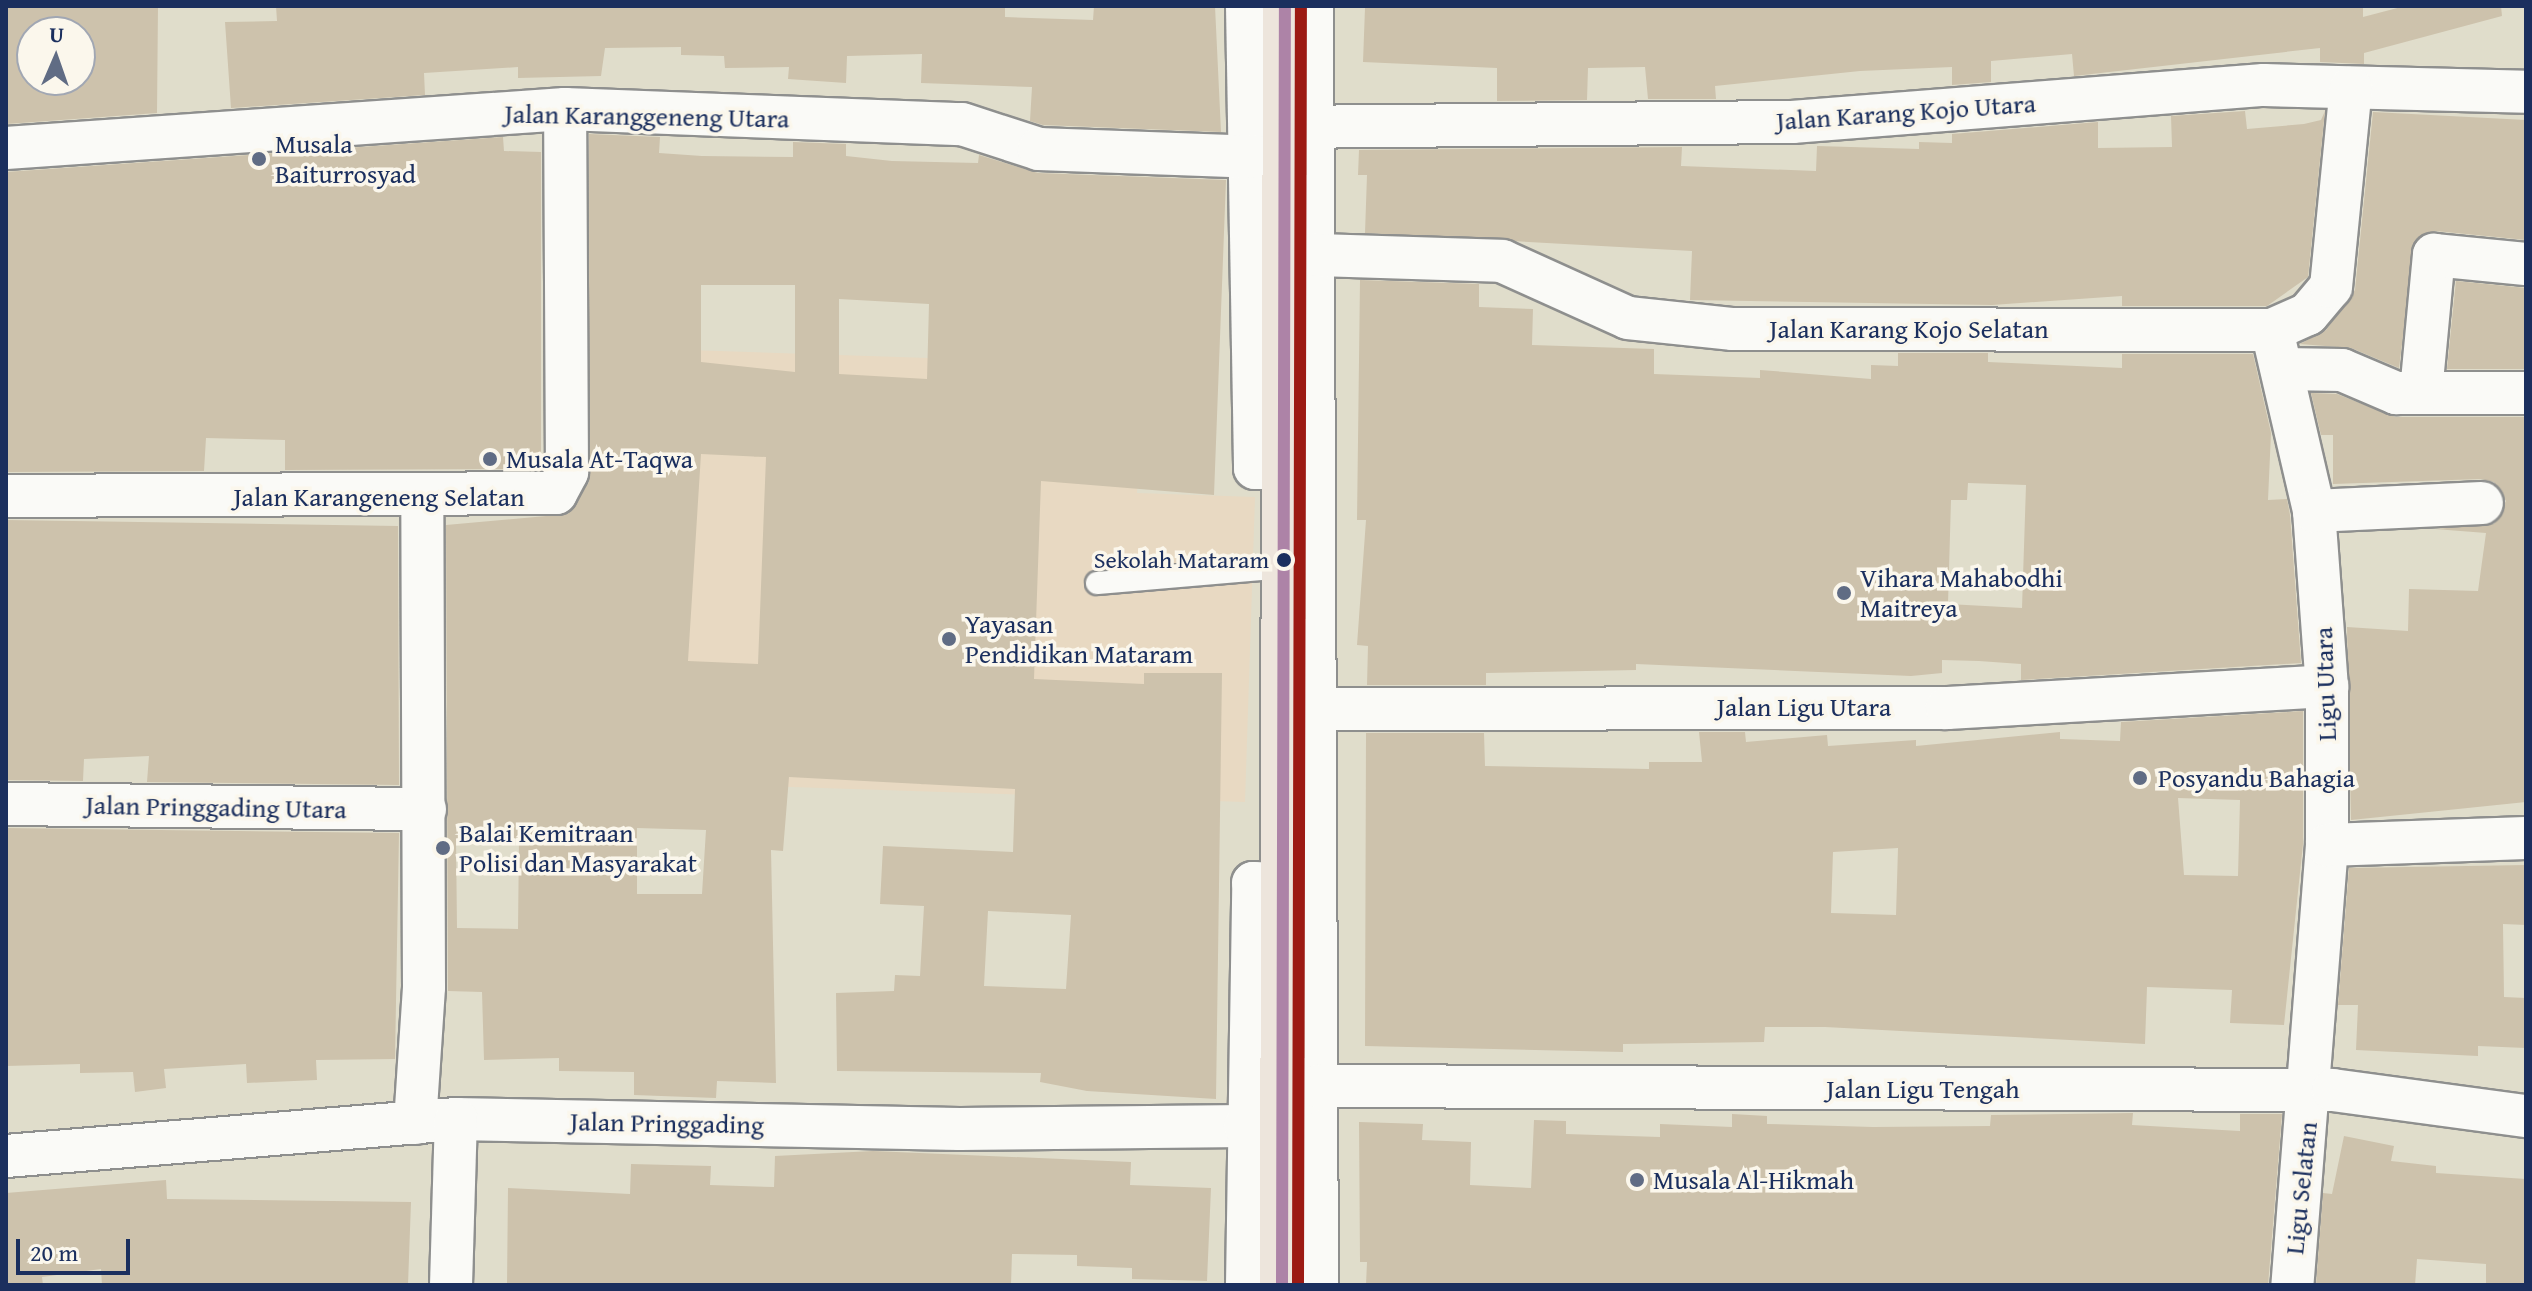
<!DOCTYPE html>
<html>
<head>
<meta charset="utf-8">
<style>
	body { margin:0 }
	#map { position:relative; width:2532px; height:1291px; overflow:hidden; background:#e0ddcb; font-family:"Gentium Book Plus",serif }
	div>[style] { position:absolute }
	[style*='--x'] { left:calc(var(--x)*1px); top:calc(var(--y)*1px); width:calc(var(--w)*1px); rotate:calc(var(--a)*1deg) }
	.built>* { inset:0; background:#e8d9c2 }
	.building>* { inset:0; background:#cdc2ac }
	.roads { filter:drop-shadow(2px 0 #8e8f8e) drop-shadow(-2px 0 #8e8f8e) drop-shadow(0 2px #8e8f8e) drop-shadow(0 -2px #8e8f8e) }
	.service>* { height:22px; margin:-11px; padding:0 11px; transform-origin:11px; border-radius:11px; background:#fafaf7 }
	.minor>* { height:42px; margin:-21px; padding:0 21px; transform-origin:21px; border-radius:21px; background:#fafaf7 }
	.primary>* { height:44px; margin:-22px; padding:0 22px; transform-origin:22px; border-radius:22px; background:#ede5dc }
	.bus-1>* { height:12px; margin:-6px; padding:0 6px; transform-origin:6px; border-radius:6px; background:#ad83a7 }
	.bus-2>* { height:12px; margin:-6px; padding:0 6px; transform-origin:6px; border-radius:6px; background:#9c1a13 }
	.dots>* { width:22px; height:22px; translate:-50% -50%; box-sizing:border-box; border:4px solid #fbf7ec; border-radius:50% }
	span { translate:-50% -50%; white-space:nowrap; text-align:center; line-height:1.15; -webkit-text-stroke:7px #fbf7ec; paint-order:stroke }
	.bus-label { font-size:24px; color:#1b2f5e }
	.right { translate:-100% -50%; text-align:right }
	.street-label { font-size:26px; color:#1b2f5e }
	.poi-label { font-size:26px; color:#1b2f5e }
	.left { translate:0 -50%; text-align:left }
	.frame { position:absolute; inset:0; border:8px solid #1b2f5e; pointer-events:none }
	.north { position:absolute; left:16px; top:16px; width:80px; height:80px; box-sizing:border-box; background:#fbf7ec; border:2px solid #a1a7b3; border-radius:50%; rotate:2deg; font-size:22px; font-weight:700; line-height:32px; text-align:center; color:#1b2f5e }
	.north::after { content:''; display:block; margin:auto; width:28px; height:36px; background:#606c84; clip-path:polygon(50% 0,100% 100%,50% 72%,0 100%) }
	.scale { position:absolute; left:16px; top:1239px; width:114px; height:36px; box-sizing:border-box; border:4px solid #1b2f5e; border-top:0; padding-left:10px; font-size:24px; line-height:28px; white-space:nowrap; color:#1b2f5e; -webkit-text-stroke:6px #fbf7ec; paint-order:stroke }
</style>
</head>
<body>
<div id="map">
	<div class="built">
		<i style="clip-path:polygon(1142px 336px,1137px 493px,1255px 497px,1245px 802px,644px 782px,658px 349px,959px 359px)"></i>
	</div>
	<div class="building">
		<i style="clip-path:polygon(evenodd,6px 6px,158px 6px,157px 113px,6px 124px,6px 6px,32px 32px,80px 32px,80px 80px,32px 80px,32px 32px)"></i>
		<i style="clip-path:polygon(276px 6px,1005px 6px,1005px 17px,1093px 20px,1094px 6px,1215px 6px,1221px 132px,1043px 125px,1030px 121px,1032px 87px,921px 83px,922px 54px,847px 56px,846px 83px,788px 79px,789px 67px,725px 68px,724px 56px,681px 55px,681px 47px,605px 48px,601px 76px,518px 78px,518px 67px,424px 73px,425px 95px,231px 108px,225px 22px,277px 21px)"></i>
		<i style="clip-path:polygon(1593px 6px,2363px 6px,2363px 17px,2405px 6px,2501px 6px,2502px 16px,2364px 53px,2364px 64px,2320px 62px,2320px 48px,2074px 76px,2072px 54px,1991px 61px,1991px 82px,1952px 85px,1952px 67px,1860px 71px,1715px 86px,1716px 99px,1648px 99px,1645px 67px,1588px 68px,1587px 100px,1497px 101px,1497px 68px,1363px 62px,1365px 8px)"></i>
		<i style="clip-path:polygon(2245px 111px,2247px 129px,2304px 124px,2321px 120px,2325px 111px,2308px 277px,2267px 306px,2122px 306px,2122px 296px,1992px 305px,1690px 300px,1692px 251px,1365px 233px,1367px 175px,1358px 175px,1359px 150px,1682px 147px,1681px 166px,1816px 171px,1817px 146px,1919px 149px,1919px 142px,1952px 143px,1952px 134px,2098px 122px,2098px 148px,2172px 147px,2171px 116px)"></i>
		<i style="clip-path:polygon(2373px 112px,2526px 120px,2526px 240px,2436px 231px,2415px 240px,2399px 368px,2351px 348px,2300px 344px,2326px 330px,2355px 290px)"></i>
		<i style="clip-path:polygon(evenodd,589px 134px,660px 137px,659px 153px,702px 156px,793px 157px,793px 142px,846px 144px,846px 156px,892px 161px,978px 163px,979px 155px,1038px 173px,1226px 180px,1214px 495px,1041px 481px,1034px 679px,1144px 684px,1144px 673px,1222px 673px,1216px 1099px,1087px 1091px,1040px 1082px,1041px 1073px,837px 1071px,836px 993px,894px 991px,895px 975px,920px 976px,924px 906px,880px 904px,883px 846px,1013px 852px,1015px 789px,789px 777px,783px 851px,771px 850px,776px 1083px,717px 1081px,716px 1098px,634px 1095px,634px 1072px,559px 1071px,559px 1058px,484px 1060px,482px 992px,448px 991px,446px 525px,568px 514px,589px 482px,589px 134px,701px 285px,795px 285px,795px 372px,701px 362px,701px 285px,589px 134px,839px 299px,929px 304px,927px 379px,839px 374px,839px 299px,589px 134px,701px 454px,766px 457px,758px 664px,688px 661px,701px 454px,589px 134px,637px 828px,706px 830px,702px 894px,637px 894px,637px 828px,589px 134px,456px 839px,519px 839px,518px 929px,457px 928px,456px 839px,589px 134px,988px 911px,1071px 915px,1066px 989px,984px 986px,988px 911px)"></i>
		<i style="clip-path:polygon(503px 137px,504px 151px,541px 152px,541px 469px,285px 470px,285px 440px,206px 438px,204px 471px,6px 472px,6px 172px)"></i>
		<i style="clip-path:polygon(evenodd,1360px 280px,1479px 284px,1479px 307px,1533px 309px,1532px 345px,1654px 349px,1654px 374px,1760px 378px,1760px 370px,1871px 379px,1871px 365px,1898px 366px,1898px 353px,1988px 353px,1988px 362px,2122px 368px,2122px 354px,2253px 354px,2271px 433px,2268px 500px,2287px 499px,2290px 515px,2301px 663px,2021px 680px,2021px 664px,1979px 661px,1942px 660px,1942px 673px,1911px 676px,1636px 664px,1636px 670px,1486px 673px,1486px 685px,1367px 685px,1368px 646px,1357px 645px,1366px 520px,1357px 520px,1360px 280px,1968px 483px,2026px 485px,2022px 608px,1948px 604px,1951px 500px,1967px 500px,1968px 483px)"></i>
		<i style="clip-path:polygon(2456px 281px,2526px 288px,2526px 369px,2447px 369px)"></i>
		<i style="clip-path:polygon(2311px 393px,2337px 394px,2395px 417px,2526px 417px,2526px 802px,2351px 820px,2347px 627px,2408px 631px,2409px 589px,2478px 591px,2486px 533px,2435px 529px,2494px 524px,2506px 501px,2494px 482px,2481px 479px,2333px 484px,2333px 435px,2321px 435px)"></i>
		<i style="clip-path:polygon(6px 520px,398px 526px,399px 785px,147px 782px,149px 756px,84px 759px,83px 781px,6px 780px)"></i>
		<i style="clip-path:polygon(evenodd,2303px 711px,2303px 844px,2284px 1025px,2230px 1023px,2232px 990px,2147px 987px,2145px 1044px,1825px 1027px,1765px 1027px,1764px 1042px,1623px 1044px,1623px 1052px,1365px 1046px,1366px 733px,1484px 733px,1485px 766px,1649px 769px,1649px 762px,1702px 762px,1699px 732px,1745px 732px,1746px 742px,1827px 735px,1828px 746px,1916px 740px,1916px 746px,2060px 732px,2060px 739px,2120px 741px,2121px 722px,2303px 711px,2178px 798px,2240px 800px,2238px 876px,2184px 875px,2178px 798px,2303px 711px,1898px 848px,1896px 915px,1831px 913px,1833px 852px,1898px 848px)"></i>
		<i style="clip-path:polygon(6px 828px,399px 833px,395px 1059px,316px 1060px,317px 1080px,247px 1083px,246px 1064px,164px 1069px,166px 1088px,135px 1092px,133px 1072px,80px 1073px,80px 1064px,6px 1066px)"></i>
		<i style="clip-path:polygon(2526px 865px,2526px 925px,2503px 924px,2504px 997px,2526px 998px,2526px 1048px,2478px 1046px,2478px 1056px,2356px 1050px,2358px 1005px,2338px 1005px,2349px 868px)"></i>
		<i style="clip-path:polygon(2133px 1113px,2132px 1125px,2240px 1131px,2240px 1114px,2282px 1114px,2268px 1285px,1366px 1285px,1367px 1262px,1360px 1262px,1359px 1122px,1423px 1124px,1422px 1140px,1471px 1142px,1470px 1185px,1531px 1188px,1534px 1120px,1566px 1121px,1566px 1134px,1660px 1137px,1660px 1124px,1732px 1127px,1732px 1114px,1767px 1116px,1767px 1124px,1873px 1127px,1990px 1126px,1991px 1115px)"></i>
		<i style="clip-path:polygon(2344px 1136px,2394px 1146px,2391px 1161px,2436px 1166px,2436px 1173px,2526px 1179px,2526px 1285px,2486px 1285px,2486px 1264px,2417px 1259px,2415px 1285px,2316px 1285px,2323px 1193px,2332px 1194px)"></i>
		<i style="clip-path:polygon(873px 1151px,1131px 1162px,1130px 1185px,1211px 1188px,1207px 1281px,1132px 1279px,1132px 1268px,1077px 1266px,1077px 1255px,1012px 1254px,1011px 1285px,507px 1285px,508px 1188px,630px 1194px,631px 1164px,711px 1166px,710px 1185px,774px 1187px,775px 1156px)"></i>
		<i style="clip-path:polygon(166px 1180px,167px 1199px,411px 1202px,408px 1285px,102px 1285px,101px 1269px,42px 1277px,43px 1285px,6px 1285px,6px 1193px)"></i>
	</div>
	<div class="roads">
		<div class="service">
			<i style="--x:1097;--y:583;--w:186;--a:-4.9"></i>
		</div>
		<div class="minor">
			<i style="--x:1247;--y:6;--w:462;--a:89"></i>
			<i style="--x:1255;--y:468;--w:27;--a:0"></i>
			<i style="--x:1312;--y:6;--w:1279;--a:89.78"></i>
			<i style="--x:1286;--y:127;--w:506;--a:-0.57"></i>
			<i style="--x:1792;--y:122;--w:473;--a:-4.5"></i>
			<i style="--x:2264;--y:85;--w:262;--a:1.5"></i>
			<i style="--x:6;--y:148;--w:560;--a:-3.99"></i>
			<i style="--x:565;--y:109;--w:397;--a:2.2"></i>
			<i style="--x:962;--y:124;--w:81;--a:18"></i>
			<i style="--x:1039;--y:149;--w:246;--a:2.1"></i>
			<i style="--x:1284;--y:254;--w:218;--a:1.8"></i>
			<i style="--x:1502;--y:261;--w:138;--a:24.3"></i>
			<i style="--x:1628;--y:318;--w:106;--a:6"></i>
			<i style="--x:1733;--y:329;--w:539;--a:0.11"></i>
			<i style="--x:2272;--y:330;--w:39;--a:-24"></i>
			<i style="--x:2308;--y:314;--w:35;--a:-50"></i>
			<i style="--x:2331;--y:287;--w:200;--a:-84.3"></i>
			<i style="--x:2272;--y:330;--w:186;--a:76.9"></i>
			<i style="--x:2314;--y:511;--w:175;--a:85.8"></i>
			<i style="--x:2327;--y:686;--w:159;--a:90"></i>
			<i style="--x:2327;--y:845;--w:441;--a:94.5"></i>
			<i style="--x:2284;--y:369;--w:58;--a:1"></i>
			<i style="--x:2342;--y:370;--w:59;--a:23.1"></i>
			<i style="--x:2396;--y:393;--w:130;--a:0"></i>
			<i style="--x:2421;--y:392;--w:138;--a:-84.6"></i>
			<i style="--x:2434;--y:255;--w:92;--a:5.6"></i>
			<i style="--x:6;--y:496;--w:550;--a:-0.31"></i>
			<i style="--x:556;--y:493;--w:24;--a:-62"></i>
			<i style="--x:567;--y:472;--w:363;--a:-90.3"></i>
			<i style="--x:2314;--y:511;--w:168;--a:-2.7"></i>
			<i style="--x:1293;--y:709;--w:654;--a:-0.09"></i>
			<i style="--x:1947;--y:708;--w:381;--a:-3.3"></i>
			<i style="--x:6;--y:804;--w:419;--a:0.7"></i>
			<i style="--x:2327;--y:845;--w:199;--a:-2"></i>
			<i style="--x:415;--y:1123;--w:136;--a:-86.2"></i>
			<i style="--x:424;--y:987;--w:492;--a:-90.2"></i>
			<i style="--x:6;--y:1156;--w:452;--a:-4.7"></i>
			<i style="--x:456;--y:1119;--w:504;--a:1.14"></i>
			<i style="--x:960;--y:1129;--w:285;--a:-0.6"></i>
			<i style="--x:1245;--y:1126;--w:84;--a:-28.4"></i>
			<i style="--x:1319;--y:1086;--w:1014;--a:0.23"></i>
			<i style="--x:2333;--y:1090;--w:195;--a:7.7"></i>
			<i style="--x:451;--y:1285;--w:166;--a:-88.3"></i>
			<i style="--x:1247;--y:1285;--w:402;--a:-89.1"></i>
			<i style="--x:1253;--y:883;--w:28;--a:2"></i>
		</div>
		<div class="primary">
			<i style="--x:1282;--y:1285;--w:1279;--a:-89.87"></i>
		</div>
	</div>
	<div class="bus-1">
		<i style="--x:1282;--y:1285;--w:1279;--a:-89.87"></i>
	</div>
	<div class="bus-2">
		<i style="--x:1298;--y:1285;--w:1279;--a:-89.87"></i>
	</div>
	<div class="dots">
		<i style="left:259px;top:159px;background:#606c84"></i>
		<i style="left:490px;top:459px;background:#606c84"></i>
		<i style="left:1284px;top:560px;background:#1b2f5e"></i>
		<i style="left:1844px;top:593px;background:#606c84"></i>
		<i style="left:949px;top:639px;background:#606c84"></i>
		<i style="left:2140px;top:778px;background:#606c84"></i>
		<i style="left:443px;top:848px;background:#606c84"></i>
		<i style="left:1637px;top:1180px;background:#606c84"></i>
	</div>
	<div class="bus-label">
		<span class="right" style="left:1269px;top:560px">Sekolah Mataram</span>
	</div>
	<div class="street-label">
		<span style="left:1906px;top:112px;rotate:-4deg">Jalan Karang Kojo Utara</span>
		<span style="left:647px;top:116px;rotate:1deg">Jalan Karanggeneng Utara</span>
		<span style="left:1909px;top:329px">Jalan Karang Kojo Selatan</span>
		<span style="left:379px;top:497px">Jalan Karangeneng Selatan</span>
		<span style="left:2325px;top:684px;rotate:-92deg">Ligu Utara</span>
		<span style="left:1804px;top:707px">Jalan Ligu Utara</span>
		<span style="left:216px;top:807px;rotate:1deg">Jalan Pringgading Utara</span>
		<span style="left:1923px;top:1089px">Jalan Ligu Tengah</span>
		<span style="left:667px;top:1123px;rotate:1deg">Jalan Pringgading</span>
		<span style="left:2301px;top:1188px;rotate:-84deg">Ligu Selatan</span>
	</div>
	<div class="poi-label">
		<span class="left" style="left:275px;top:159px">Musala<br>Baiturrosyad</span>
		<span class="left" style="left:506px;top:459px">Musala At-Taqwa</span>
		<span class="left" style="left:1860px;top:593px">Vihara Mahabodhi<br>Maitreya</span>
		<span class="left" style="left:965px;top:639px">Yayasan<br>Pendidikan Mataram</span>
		<span class="left" style="left:2158px;top:778px">Posyandu Bahagia</span>
		<span class="left" style="left:459px;top:848px">Balai Kemitraan<br>Polisi dan Masyarakat</span>
		<span class="left" style="left:1653px;top:1180px">Musala Al-Hikmah</span>
	</div>
	<div class="frame"></div>
	<div class="north">U</div>
	<div class="scale">20 m</div>
</div>
</body>
</html>
